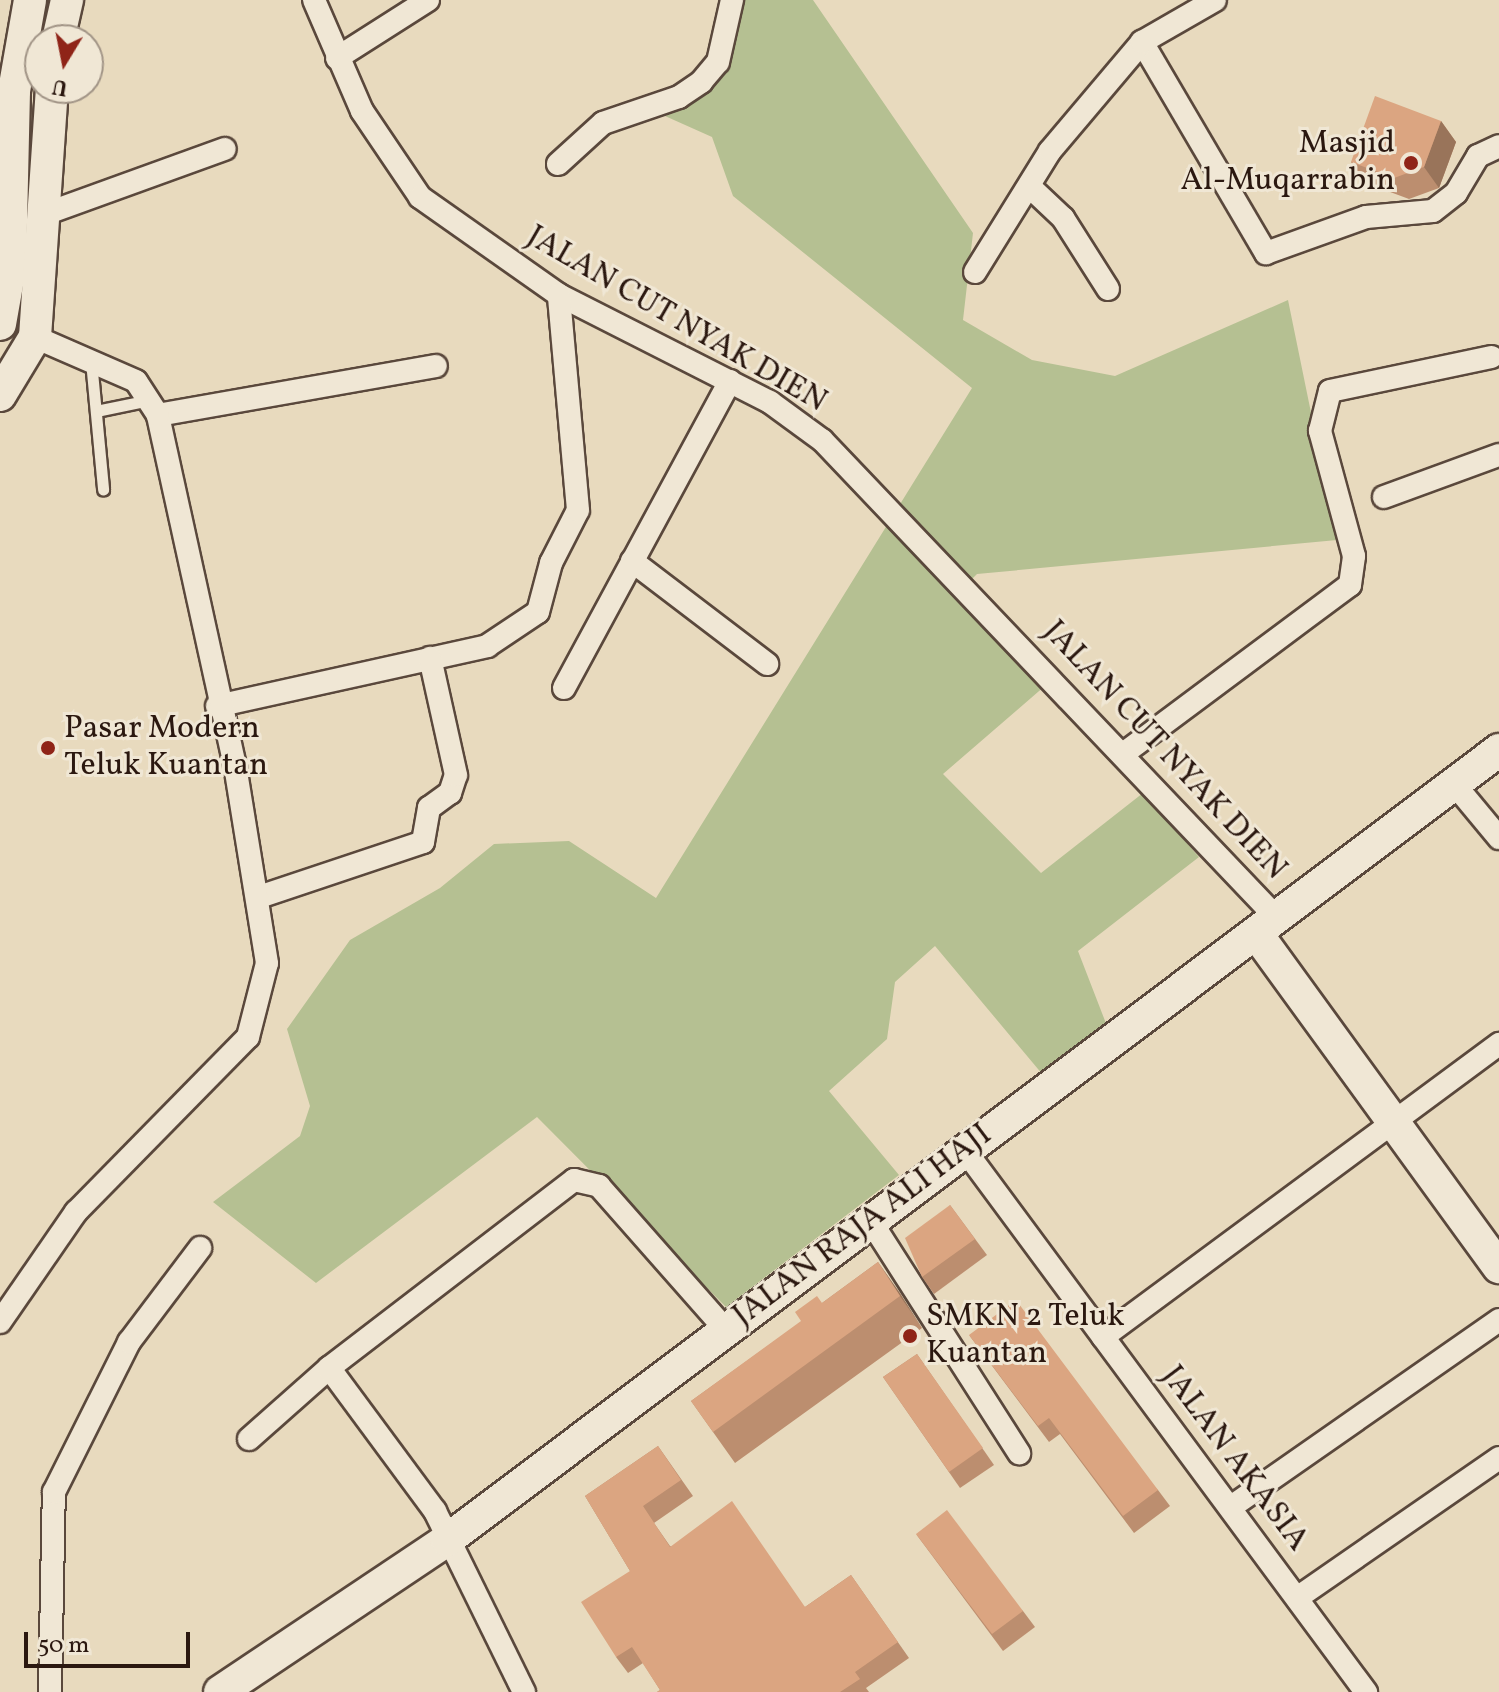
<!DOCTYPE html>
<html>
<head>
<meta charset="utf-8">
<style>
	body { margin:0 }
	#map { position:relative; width:1499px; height:1692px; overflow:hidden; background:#e8dabe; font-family:Vollkorn,serif }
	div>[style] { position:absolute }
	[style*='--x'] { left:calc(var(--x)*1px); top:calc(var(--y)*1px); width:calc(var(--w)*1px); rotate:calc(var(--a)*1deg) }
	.green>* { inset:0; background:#b5c092 }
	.roads { filter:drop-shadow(2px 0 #5a483c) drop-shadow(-2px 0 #5a483c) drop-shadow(0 2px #5a483c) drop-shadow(0 -2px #5a483c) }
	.lane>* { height:11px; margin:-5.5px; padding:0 5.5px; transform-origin:5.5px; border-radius:5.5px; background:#f0e7d5 }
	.street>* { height:22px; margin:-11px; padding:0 11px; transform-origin:11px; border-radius:11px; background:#f0e7d5 }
	.secondary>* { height:32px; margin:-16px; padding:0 16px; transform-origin:16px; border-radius:16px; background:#f0e7d5 }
	.wall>* { inset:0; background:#bc8e6f }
	.shaded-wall>* { inset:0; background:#99745a }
	.building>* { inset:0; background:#dba581 }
	.dots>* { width:22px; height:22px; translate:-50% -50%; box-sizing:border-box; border:4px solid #f0e7d5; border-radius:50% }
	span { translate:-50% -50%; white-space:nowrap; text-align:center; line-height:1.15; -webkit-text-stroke:6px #f0e7d5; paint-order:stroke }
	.poi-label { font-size:32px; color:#2b1810 }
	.right { translate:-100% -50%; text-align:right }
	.left { translate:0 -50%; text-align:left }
	.street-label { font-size:32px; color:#2b1810 }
	.north { position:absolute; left:24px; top:24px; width:80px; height:80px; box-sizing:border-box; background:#f0e7d5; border:2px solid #a19486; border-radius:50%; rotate:190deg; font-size:22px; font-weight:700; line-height:32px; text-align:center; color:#2b1810 }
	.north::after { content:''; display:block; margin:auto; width:28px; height:36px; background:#8f2418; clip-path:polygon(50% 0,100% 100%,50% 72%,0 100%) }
	.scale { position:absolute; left:24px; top:1632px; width:166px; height:36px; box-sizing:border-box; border:4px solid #2b1810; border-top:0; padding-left:10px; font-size:24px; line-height:28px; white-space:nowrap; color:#2b1810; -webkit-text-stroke:6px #f0e7d5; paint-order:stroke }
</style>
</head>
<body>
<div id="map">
	<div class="green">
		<i style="clip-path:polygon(737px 0,813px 0,973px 233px,963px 320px,1032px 360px,1115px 376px,1288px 300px,1337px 540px,977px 574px,960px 591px,1046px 685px,943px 774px,1041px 873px,1143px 793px,1199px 857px,1078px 951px,1107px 1026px,1043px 1075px,935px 946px,895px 982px,887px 1039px,829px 1091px,899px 1175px,726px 1307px,537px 1117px,316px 1283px,213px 1202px,300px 1136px,310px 1106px,287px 1029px,350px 940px,440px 888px,494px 844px,569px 841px,656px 898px,972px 388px,733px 196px,712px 137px,665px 116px,710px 91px,726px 63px)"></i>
	</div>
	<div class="roads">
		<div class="lane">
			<i style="--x:91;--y:361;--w:129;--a:84.6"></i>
			<i style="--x:96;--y:411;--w:54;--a:-11.7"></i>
		</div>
		<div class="street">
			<i style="--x:314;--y:0;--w:121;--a:66.6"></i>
			<i style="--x:362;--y:111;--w:104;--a:56"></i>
			<i style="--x:420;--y:197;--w:170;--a:35.2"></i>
			<i style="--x:559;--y:295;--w:237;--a:26.9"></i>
			<i style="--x:770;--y:402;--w:64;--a:36.2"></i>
			<i style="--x:822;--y:440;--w:659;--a:46.42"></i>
			<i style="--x:1142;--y:42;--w:245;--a:59.6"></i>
			<i style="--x:1266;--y:253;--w:106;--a:-19.8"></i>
			<i style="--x:1366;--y:217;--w:67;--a:-5.1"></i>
			<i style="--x:1433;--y:211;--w:29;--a:-38"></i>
			<i style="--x:1456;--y:193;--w:43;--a:-59.3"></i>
			<i style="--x:1478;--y:156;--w:23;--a:-25"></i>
			<i style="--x:337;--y:58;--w:108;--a:-32.5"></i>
			<i style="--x:558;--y:164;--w:61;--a:-42.3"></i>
			<i style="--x:603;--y:123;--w:80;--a:-18.9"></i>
			<i style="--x:679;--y:97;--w:27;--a:-34"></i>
			<i style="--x:701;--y:82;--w:26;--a:-50"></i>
			<i style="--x:718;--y:62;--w:64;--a:-77.3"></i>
			<i style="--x:1029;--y:186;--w:47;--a:43.3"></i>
			<i style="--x:1063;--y:218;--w:84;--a:57.6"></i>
			<i style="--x:45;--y:214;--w:191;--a:-19.9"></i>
			<i style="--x:975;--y:272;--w:142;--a:-58.2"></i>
			<i style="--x:1050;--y:151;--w:143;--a:-49.8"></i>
			<i style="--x:1142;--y:42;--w:84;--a:-29.9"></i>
			<i style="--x:158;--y:415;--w:282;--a:-10"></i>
			<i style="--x:1384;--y:497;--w:122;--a:-20.1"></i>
			<i style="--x:632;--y:561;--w:170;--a:37.3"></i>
			<i style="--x:564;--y:688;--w:349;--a:-61.6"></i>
			<i style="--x:217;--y:706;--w:277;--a:-12.5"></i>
			<i style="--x:487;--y:646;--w:61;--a:-33.7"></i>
			<i style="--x:538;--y:612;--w:51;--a:-75.1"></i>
			<i style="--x:551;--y:563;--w:59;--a:-63"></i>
			<i style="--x:578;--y:510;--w:216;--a:-95.1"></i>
			<i style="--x:1123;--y:754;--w:283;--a:-36.7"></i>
			<i style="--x:1350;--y:585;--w:29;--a:-82"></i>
			<i style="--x:1354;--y:556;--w:130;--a:-105.2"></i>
			<i style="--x:1320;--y:431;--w:41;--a:-76"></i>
			<i style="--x:1330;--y:391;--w:165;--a:-11.9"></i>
			<i style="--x:1455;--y:785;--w:69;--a:50.3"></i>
			<i style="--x:259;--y:897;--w:173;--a:-18.5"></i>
			<i style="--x:423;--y:842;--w:35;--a:-80"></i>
			<i style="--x:429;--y:808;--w:26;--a:-36"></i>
			<i style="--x:450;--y:793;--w:19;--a:-72"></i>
			<i style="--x:456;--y:775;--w:120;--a:-102.5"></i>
			<i style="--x:964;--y:1149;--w:676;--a:53.49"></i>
			<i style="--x:870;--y:1220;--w:277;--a:57.4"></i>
			<i style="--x:0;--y:1322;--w:134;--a:-55.4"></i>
			<i style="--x:76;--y:1212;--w:245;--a:-45.5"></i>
			<i style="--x:248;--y:1037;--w:76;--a:-75.6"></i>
			<i style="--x:267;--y:963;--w:200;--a:-99.2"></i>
			<i style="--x:235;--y:766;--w:359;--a:-102.4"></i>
			<i style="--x:158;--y:415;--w:40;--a:-122.9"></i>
			<i style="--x:136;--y:381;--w:110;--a:-156.5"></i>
			<i style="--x:1103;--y:1337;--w:493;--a:-36.5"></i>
			<i style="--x:249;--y:1439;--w:107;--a:-41.6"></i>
			<i style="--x:1231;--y:1507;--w:327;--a:-34.9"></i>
			<i style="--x:1297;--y:1598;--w:246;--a:-34.7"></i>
			<i style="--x:50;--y:1692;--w:200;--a:-88.9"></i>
			<i style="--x:54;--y:1492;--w:168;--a:-63.4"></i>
			<i style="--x:129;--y:1342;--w:118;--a:-52.9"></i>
			<i style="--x:524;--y:1692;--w:202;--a:-116.2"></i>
			<i style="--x:435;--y:1511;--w:178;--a:-126.5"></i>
			<i style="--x:329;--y:1368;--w:309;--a:-37.5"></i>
			<i style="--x:574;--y:1180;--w:26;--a:13"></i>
			<i style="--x:599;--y:1186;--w:192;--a:48.6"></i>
		</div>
		<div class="secondary">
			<i style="--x:58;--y:40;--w:41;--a:-77.3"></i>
			<i style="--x:0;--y:324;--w:58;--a:-80"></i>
			<i style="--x:10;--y:267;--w:176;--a:-88.7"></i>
			<i style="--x:14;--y:91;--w:92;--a:-80"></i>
			<i style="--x:0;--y:395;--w:68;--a:-58.9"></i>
			<i style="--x:35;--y:337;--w:250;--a:-86.1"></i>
			<i style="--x:1256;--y:933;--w:413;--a:54"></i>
			<i style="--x:220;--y:1692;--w:273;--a:-33.8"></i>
			<i style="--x:447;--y:1540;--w:1316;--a:-36.9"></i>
		</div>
	</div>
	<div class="wall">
		<i style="clip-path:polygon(1441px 121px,1456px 142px,1439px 188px,1409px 199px,1366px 183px,1351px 162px)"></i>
		<i style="clip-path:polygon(950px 1205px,987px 1255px,934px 1294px,922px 1277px)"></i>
		<i style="clip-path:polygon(878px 1262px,922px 1328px,735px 1463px,691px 1401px,801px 1322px,822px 1303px)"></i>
		<i style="clip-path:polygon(969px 1335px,1158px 1490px,1170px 1506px,1134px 1533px,1060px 1434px,1049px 1442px)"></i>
		<i style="clip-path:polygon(917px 1354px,994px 1465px,960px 1488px,883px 1377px)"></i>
		<i style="clip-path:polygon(658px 1446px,693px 1496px,654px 1523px,670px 1546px,805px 1607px,851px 1575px,909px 1658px,866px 1688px,869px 1692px,657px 1692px,660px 1690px,643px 1663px,628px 1673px,616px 1657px,630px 1571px,585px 1496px)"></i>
		<i style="clip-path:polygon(916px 1534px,1023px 1611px,1035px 1627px,1003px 1651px)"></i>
	</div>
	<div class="shaded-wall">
		<i style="clip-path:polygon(1441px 121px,1456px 142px,1439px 188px,1424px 167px)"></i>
		<i style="clip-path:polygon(878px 1262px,900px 1293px,922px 1328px,900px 1296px)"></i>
	</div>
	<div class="building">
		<i style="clip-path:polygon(1375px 96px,1441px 121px,1424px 167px,1394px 178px,1351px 162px)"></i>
		<i style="clip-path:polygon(950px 1205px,975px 1239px,922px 1277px,905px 1238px)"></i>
		<i style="clip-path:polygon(878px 1262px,900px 1296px,713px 1432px,691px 1401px,801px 1321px,795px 1312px,817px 1296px,822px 1303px)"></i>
		<i style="clip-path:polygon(1016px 1300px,1158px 1490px,1123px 1516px,1049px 1418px,1038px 1426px,969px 1335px)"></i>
		<i style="clip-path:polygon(917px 1354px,983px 1448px,949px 1472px,883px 1377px)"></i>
		<i style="clip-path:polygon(658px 1446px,681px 1480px,643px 1506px,670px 1547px,732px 1501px,805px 1607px,851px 1575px,898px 1642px,855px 1672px,860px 1679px,840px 1692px,657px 1692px,660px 1690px,632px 1647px,616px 1657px,581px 1602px,630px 1571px,585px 1496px)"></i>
		<i style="clip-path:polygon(947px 1510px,1023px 1611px,992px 1634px,916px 1534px)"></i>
	</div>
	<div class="dots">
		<i style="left:1411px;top:163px;background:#8f2418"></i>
		<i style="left:48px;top:748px;background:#8f2418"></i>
		<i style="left:910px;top:1336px;background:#8f2418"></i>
	</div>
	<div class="poi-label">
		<span class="right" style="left:1395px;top:163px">Masjid<br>Al-Muqarrabin</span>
		<span class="left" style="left:64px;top:748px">Pasar Modern<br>Teluk Kuantan</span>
		<span class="left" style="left:926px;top:1336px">SMKN 2 Teluk<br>Kuantan</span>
	</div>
	<div class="street-label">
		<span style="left:676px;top:320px;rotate:30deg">JALAN CUT NYAK DIEN</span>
		<span style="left:1164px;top:751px;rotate:47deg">JALAN CUT NYAK DIEN</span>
		<span style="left:863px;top:1226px;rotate:-37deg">JALAN RAJA ALI HAJI</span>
		<span style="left:1234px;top:1459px;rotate:53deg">JALAN AKASIA</span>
	</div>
	<div class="north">U</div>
	<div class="scale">50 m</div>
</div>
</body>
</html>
